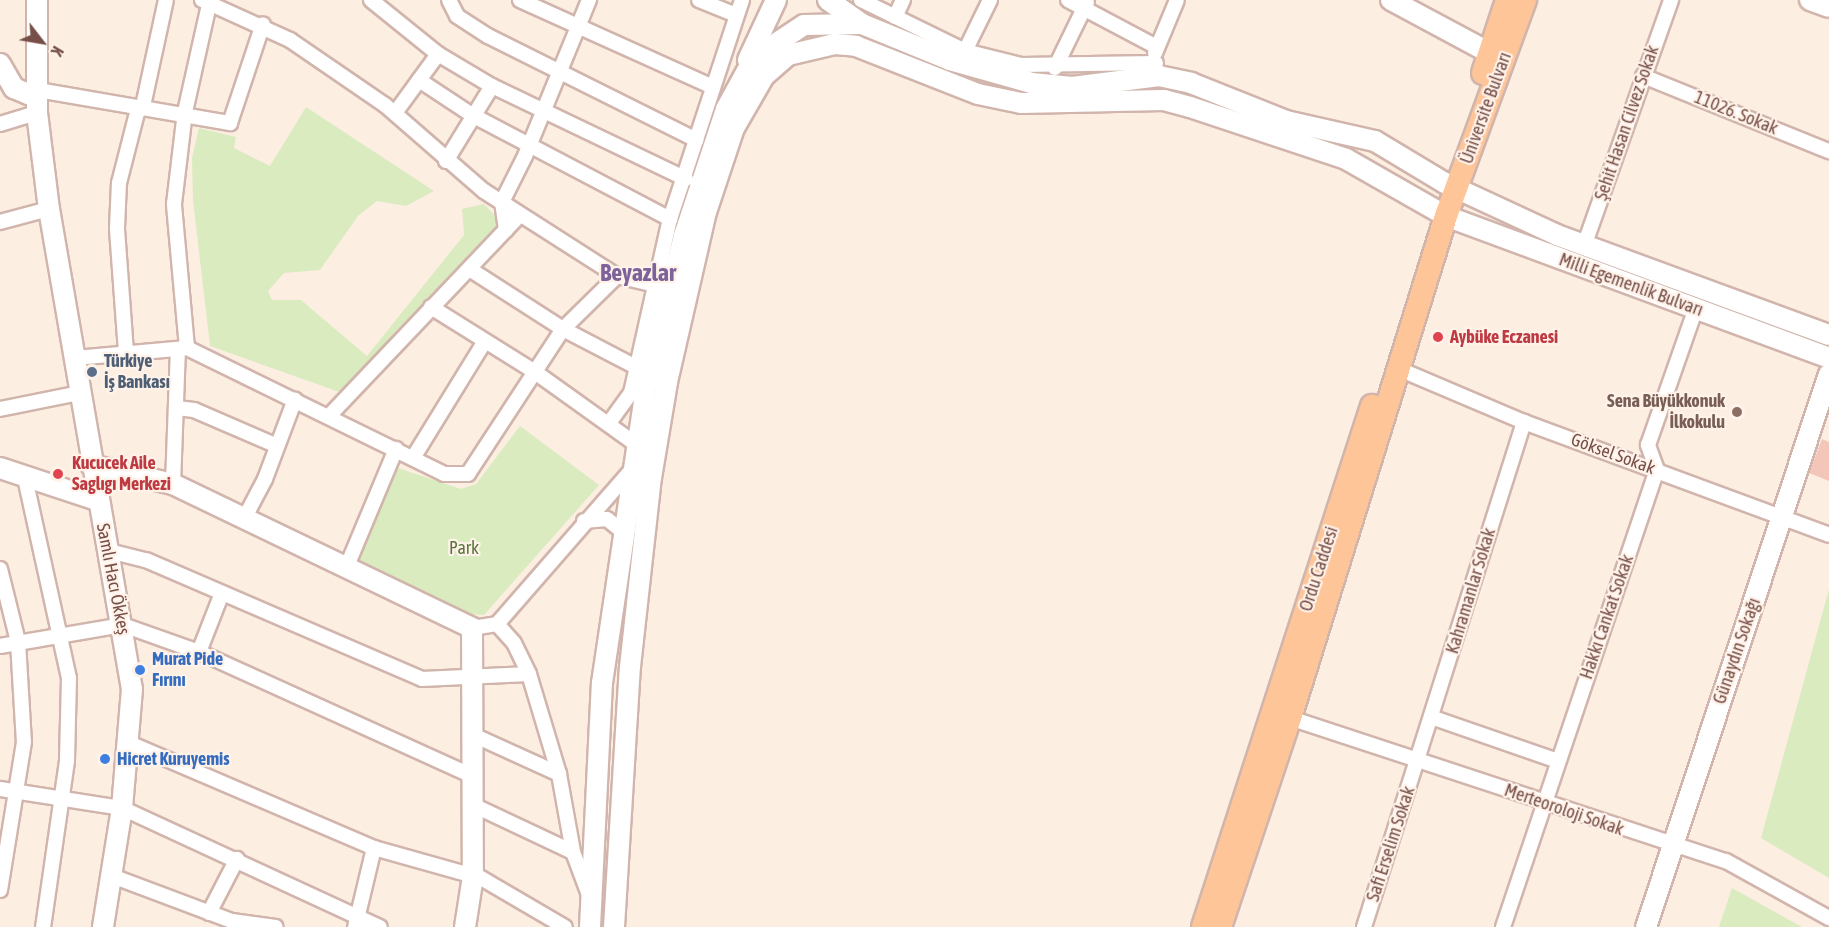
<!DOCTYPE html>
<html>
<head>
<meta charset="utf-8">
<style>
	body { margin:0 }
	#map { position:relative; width:1829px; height:927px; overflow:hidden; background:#fdeee2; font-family:"Asap Condensed",sans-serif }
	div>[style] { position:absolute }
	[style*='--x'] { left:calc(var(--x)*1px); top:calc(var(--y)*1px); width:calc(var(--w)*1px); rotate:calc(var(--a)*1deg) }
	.green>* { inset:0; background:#daebc0 }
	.building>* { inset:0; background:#f4c5b9 }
	.roads { filter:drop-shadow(2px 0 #d1b5ac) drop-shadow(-2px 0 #d1b5ac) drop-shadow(0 2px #d1b5ac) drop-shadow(0 -2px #d1b5ac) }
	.street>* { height:14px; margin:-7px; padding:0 7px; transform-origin:7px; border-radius:7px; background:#fff }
	.secondary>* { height:20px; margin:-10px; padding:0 10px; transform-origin:10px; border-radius:10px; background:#fff }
	.primary>* { height:22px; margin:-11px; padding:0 11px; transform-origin:11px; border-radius:11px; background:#fec598 }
	.dots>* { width:16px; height:16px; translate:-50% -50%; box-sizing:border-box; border:3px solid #fff2e9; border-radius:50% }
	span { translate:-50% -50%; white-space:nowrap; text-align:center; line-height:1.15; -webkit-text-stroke:4.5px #fff2e9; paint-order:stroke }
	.street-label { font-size:18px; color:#764f48 }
	.health-label { font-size:18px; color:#be3a42; font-weight:700 }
	.left { translate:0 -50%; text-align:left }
	.service-label { font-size:18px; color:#4e5e75; font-weight:700 }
	.education-label { font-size:18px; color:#785e54; font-weight:700 }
	.right { translate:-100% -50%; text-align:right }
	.park-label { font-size:18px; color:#58763c }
	.shop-label { font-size:18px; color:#366cbe; font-weight:700 }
	.district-label { font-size:24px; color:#7d639a; font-weight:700 }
	.north { position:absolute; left:12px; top:12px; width:60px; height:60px; -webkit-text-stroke:4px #fff2e9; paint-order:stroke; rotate:121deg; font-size:16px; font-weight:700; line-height:24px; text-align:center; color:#764f48 }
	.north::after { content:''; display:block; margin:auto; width:21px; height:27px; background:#764f48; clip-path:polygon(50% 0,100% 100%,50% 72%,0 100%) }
</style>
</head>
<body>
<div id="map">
	<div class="green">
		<i style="clip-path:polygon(306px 107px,434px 191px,406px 206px,377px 201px,358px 216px,320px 270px,284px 273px,268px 291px,272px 300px,301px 300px,367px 356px,464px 235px,462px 209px,484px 204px,503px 224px,345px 394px,210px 346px,193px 200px,192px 158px,199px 128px,236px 137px,234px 148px,270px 166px)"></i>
		<i style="clip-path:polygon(520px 426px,599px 485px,484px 615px,465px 614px,358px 562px,398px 468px,461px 489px,476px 484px)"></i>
		<i style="clip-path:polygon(1829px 589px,1829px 878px,1761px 838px)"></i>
		<i style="clip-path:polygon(1732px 888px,1802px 927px,1719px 927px)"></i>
	</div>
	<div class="building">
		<i style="clip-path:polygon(1822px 439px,1829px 442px,1829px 481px,1809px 473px)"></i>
	</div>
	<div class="roads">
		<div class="street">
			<i style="--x:202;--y:0;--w:97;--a:24.4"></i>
			<i style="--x:290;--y:40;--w:115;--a:34.4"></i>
			<i style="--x:385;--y:105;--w:131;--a:41"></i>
			<i style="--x:484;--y:191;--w:158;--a:32.6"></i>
			<i style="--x:617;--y:276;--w:36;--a:13"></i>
			<i style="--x:371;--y:0;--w:86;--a:38.9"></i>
			<i style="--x:438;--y:54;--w:63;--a:30.7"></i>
			<i style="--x:492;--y:86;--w:215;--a:25.6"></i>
			<i style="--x:449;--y:0;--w:18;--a:63"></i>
			<i style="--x:457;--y:16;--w:37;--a:33"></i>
			<i style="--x:488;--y:36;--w:233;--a:26.5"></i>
			<i style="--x:520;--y:0;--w:212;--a:24.3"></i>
			<i style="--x:699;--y:0;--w:40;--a:22"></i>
			<i style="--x:861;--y:0;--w:116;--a:26.1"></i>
			<i style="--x:965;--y:51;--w:58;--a:14"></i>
			<i style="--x:1021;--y:65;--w:135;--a:-0.8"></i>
			<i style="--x:1068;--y:0;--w:98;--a:27.9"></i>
			<i style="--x:895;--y:17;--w:19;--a:-65"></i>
			<i style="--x:965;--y:51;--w:57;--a:-63.9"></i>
			<i style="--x:1155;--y:53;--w:57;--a:-67.5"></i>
			<i style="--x:1055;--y:68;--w:73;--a:-64.1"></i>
			<i style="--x:1643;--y:76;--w:201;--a:22"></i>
			<i style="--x:419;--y:80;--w:64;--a:33.4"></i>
			<i style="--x:472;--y:115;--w:224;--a:27.7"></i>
			<i style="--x:38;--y:90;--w:195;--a:9.8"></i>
			<i style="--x:230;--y:123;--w:104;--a:-71.6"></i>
			<i style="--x:395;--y:113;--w:73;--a:-53.9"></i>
			<i style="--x:0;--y:124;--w:39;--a:-17"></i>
			<i style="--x:446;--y:161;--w:88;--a:-58.5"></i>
			<i style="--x:0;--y:222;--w:51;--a:-14.9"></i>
			<i style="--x:506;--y:230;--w:28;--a:-98"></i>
			<i style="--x:502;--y:202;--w:51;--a:-63.4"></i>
			<i style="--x:525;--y:156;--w:169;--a:-67.7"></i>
			<i style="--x:1584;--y:246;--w:261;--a:-70.5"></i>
			<i style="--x:471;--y:270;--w:109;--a:32.7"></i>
			<i style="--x:563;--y:329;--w:82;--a:27.5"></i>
			<i style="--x:431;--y:307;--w:123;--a:32"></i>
			<i style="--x:535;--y:372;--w:125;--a:35.6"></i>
			<i style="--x:187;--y:348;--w:145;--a:-95.2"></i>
			<i style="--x:174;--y:204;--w:93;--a:-83.2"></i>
			<i style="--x:185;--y:112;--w:115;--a:-77.4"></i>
			<i style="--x:126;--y:352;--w:124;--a:-94.2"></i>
			<i style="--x:117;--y:228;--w:45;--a:-87.5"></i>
			<i style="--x:119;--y:183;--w:72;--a:-75.6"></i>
			<i style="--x:137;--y:113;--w:9;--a:-49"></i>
			<i style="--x:143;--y:106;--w:108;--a:-77.8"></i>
			<i style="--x:75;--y:358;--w:112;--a:-5.1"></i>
			<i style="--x:187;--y:348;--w:286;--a:26.1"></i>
			<i style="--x:444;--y:474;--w:24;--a:0"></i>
			<i style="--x:468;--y:474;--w:173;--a:-56.8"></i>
			<i style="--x:563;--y:329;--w:76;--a:-44.5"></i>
			<i style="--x:1399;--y:369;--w:136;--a:23"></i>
			<i style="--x:1524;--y:422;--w:325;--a:20.3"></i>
			<i style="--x:177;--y:408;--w:17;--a:7"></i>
			<i style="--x:194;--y:410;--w:88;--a:23.4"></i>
			<i style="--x:0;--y:409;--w:81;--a:-11.4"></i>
			<i style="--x:329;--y:416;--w:277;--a:-46.5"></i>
			<i style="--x:609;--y:423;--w:37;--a:-54"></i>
			<i style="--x:631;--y:393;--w:178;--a:-77.4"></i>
			<i style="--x:670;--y:219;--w:231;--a:-71.8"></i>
			<i style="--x:413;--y:458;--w:137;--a:-58.4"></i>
			<i style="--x:25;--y:478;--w:205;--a:77.6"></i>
			<i style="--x:69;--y:678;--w:83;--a:91.4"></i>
			<i style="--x:67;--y:761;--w:168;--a:98.2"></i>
			<i style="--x:173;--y:484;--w:135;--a:-87.9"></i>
			<i style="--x:245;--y:517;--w:43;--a:-62.2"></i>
			<i style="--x:265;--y:479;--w:85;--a:-69.4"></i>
			<i style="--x:584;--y:521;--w:23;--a:-5"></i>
			<i style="--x:607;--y:519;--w:21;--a:39"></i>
			<i style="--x:109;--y:551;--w:38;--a:14"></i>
			<i style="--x:146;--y:560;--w:301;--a:23.3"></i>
			<i style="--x:422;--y:679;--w:107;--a:-2.7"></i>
			<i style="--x:347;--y:566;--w:127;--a:-67.3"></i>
			<i style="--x:0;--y:569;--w:75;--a:76.1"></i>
			<i style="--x:18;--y:642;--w:100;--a:86.6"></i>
			<i style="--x:24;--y:742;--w:150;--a:99.2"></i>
			<i style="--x:497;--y:624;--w:25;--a:48"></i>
			<i style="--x:514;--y:643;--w:34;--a:64"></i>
			<i style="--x:529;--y:674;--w:104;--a:73.3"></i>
			<i style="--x:559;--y:774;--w:79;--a:79.8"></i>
			<i style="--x:573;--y:852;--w:46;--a:69.6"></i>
			<i style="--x:472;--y:628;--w:25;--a:-9"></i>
			<i style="--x:497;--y:624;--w:206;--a:-48.9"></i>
			<i style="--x:0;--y:646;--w:125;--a:-9.7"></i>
			<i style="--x:123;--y:625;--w:81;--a:19.6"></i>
			<i style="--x:199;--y:652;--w:300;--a:24.4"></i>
			<i style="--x:199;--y:652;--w:63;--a:-68.7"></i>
			<i style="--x:1431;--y:717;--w:134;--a:19.1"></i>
			<i style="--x:1290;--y:718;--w:459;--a:18.2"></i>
			<i style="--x:1726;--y:861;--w:118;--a:29"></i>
			<i style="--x:471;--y:734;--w:97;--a:24.4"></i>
			<i style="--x:129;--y:743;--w:267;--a:23.2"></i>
			<i style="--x:374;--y:848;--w:81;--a:103.5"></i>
			<i style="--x:0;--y:789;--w:123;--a:8.9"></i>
			<i style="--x:122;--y:808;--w:284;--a:24.8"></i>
			<i style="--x:473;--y:805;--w:110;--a:25.2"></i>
			<i style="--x:374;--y:848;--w:111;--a:15.7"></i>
			<i style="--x:481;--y:878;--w:97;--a:30.3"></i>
			<i style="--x:112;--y:876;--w:128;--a:20.6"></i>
			<i style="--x:232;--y:921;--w:44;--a:7.8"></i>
			<i style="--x:209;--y:913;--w:61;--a:-62.6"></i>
			<i style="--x:1364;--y:927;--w:530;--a:-72.42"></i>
			<i style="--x:1503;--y:927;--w:482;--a:-71.4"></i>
			<i style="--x:1657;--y:470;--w:27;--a:-110"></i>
			<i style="--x:1648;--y:445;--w:145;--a:-70.7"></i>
		</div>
		<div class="secondary">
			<i style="--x:37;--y:0;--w:113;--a:90"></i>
			<i style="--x:37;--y:113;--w:97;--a:82.9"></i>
			<i style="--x:49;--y:209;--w:487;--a:80.2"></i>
			<i style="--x:132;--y:689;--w:119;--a:94.8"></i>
			<i style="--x:122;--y:808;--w:121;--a:99.1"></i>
			<i style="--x:828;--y:0;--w:42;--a:35.2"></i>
			<i style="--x:1391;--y:0;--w:112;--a:28.2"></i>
			<i style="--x:1810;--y:0;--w:20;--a:20"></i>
			<i style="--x:748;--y:60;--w:66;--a:-65"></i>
			<i style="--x:0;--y:64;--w:28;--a:60"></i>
			<i style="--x:14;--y:88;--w:15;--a:23"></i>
			<i style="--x:28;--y:94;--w:11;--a:-22"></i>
			<i style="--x:91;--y:465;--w:84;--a:13"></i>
			<i style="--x:173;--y:484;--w:332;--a:25.7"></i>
			<i style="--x:472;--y:628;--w:248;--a:89.8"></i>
			<i style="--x:473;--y:876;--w:52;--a:98.9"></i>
			<i style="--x:0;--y:468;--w:102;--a:18.3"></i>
			<i style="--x:590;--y:927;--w:244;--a:-87.2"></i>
			<i style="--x:602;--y:683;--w:303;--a:-81.5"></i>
			<i style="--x:647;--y:383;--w:152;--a:-75.9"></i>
			<i style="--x:684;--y:236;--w:134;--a:-71.7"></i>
			<i style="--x:726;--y:109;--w:58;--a:-61.2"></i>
			<i style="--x:754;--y:58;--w:60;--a:-33.4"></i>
			<i style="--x:804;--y:25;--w:58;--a:-1"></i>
			<i style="--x:862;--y:24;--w:95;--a:22.2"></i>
			<i style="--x:950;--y:60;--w:85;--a:15.7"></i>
			<i style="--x:1032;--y:83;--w:40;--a:5.7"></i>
			<i style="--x:1072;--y:87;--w:88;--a:-7.2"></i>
			<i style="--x:1159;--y:76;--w:33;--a:12"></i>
			<i style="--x:1191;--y:83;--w:102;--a:21.8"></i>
			<i style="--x:1286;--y:121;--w:91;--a:12.7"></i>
			<i style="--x:1375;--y:141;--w:82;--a:31"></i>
			<i style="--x:1445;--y:183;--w:123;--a:24.9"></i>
			<i style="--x:1557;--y:235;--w:290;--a:20.2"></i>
			<i style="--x:614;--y:927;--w:260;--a:-86.5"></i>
			<i style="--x:630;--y:667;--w:190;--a:-83.7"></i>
			<i style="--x:651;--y:478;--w:97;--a:-80.5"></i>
			<i style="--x:667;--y:382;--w:174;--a:-77.1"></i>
			<i style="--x:706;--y:212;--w:89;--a:-71.6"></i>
			<i style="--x:734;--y:128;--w:60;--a:-60"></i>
			<i style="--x:764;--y:76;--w:32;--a:-41"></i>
			<i style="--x:788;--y:55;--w:48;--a:-13.2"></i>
			<i style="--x:835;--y:44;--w:21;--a:5"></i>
			<i style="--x:856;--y:46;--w:131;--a:21.5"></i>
			<i style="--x:978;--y:94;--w:44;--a:11.8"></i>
			<i style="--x:1021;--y:103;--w:143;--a:-1.2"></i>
			<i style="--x:1164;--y:100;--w:27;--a:15"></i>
			<i style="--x:1190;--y:107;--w:164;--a:18.4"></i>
			<i style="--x:1346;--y:159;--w:115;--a:29.7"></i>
			<i style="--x:1446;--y:216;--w:408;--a:20.3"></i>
			<i style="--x:1646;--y:927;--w:582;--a:-71.69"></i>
		</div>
		<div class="primary">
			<i style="--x:1483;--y:73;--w:77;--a:-71.8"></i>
			<i style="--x:1203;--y:927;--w:548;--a:-72.03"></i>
			<i style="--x:1220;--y:927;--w:220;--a:-71.5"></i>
			<i style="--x:1290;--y:718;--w:526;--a:-72.74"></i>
			<i style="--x:1446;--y:216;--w:230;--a:-69.9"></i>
		</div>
	</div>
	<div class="dots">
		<i style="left:1438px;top:337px;background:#e0444e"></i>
		<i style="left:92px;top:372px;background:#5c6f8a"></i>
		<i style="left:1737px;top:412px;background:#8d6e63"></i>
		<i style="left:58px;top:474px;background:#e0444e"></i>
		<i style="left:140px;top:670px;background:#3f7fe0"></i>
		<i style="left:105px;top:759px;background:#3f7fe0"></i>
	</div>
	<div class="street-label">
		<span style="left:1486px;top:108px;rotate:-70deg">Üniversite Bulvarı</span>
		<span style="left:1736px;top:113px;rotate:22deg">11026. Sokak</span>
		<span style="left:1627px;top:123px;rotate:-71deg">Şehit Hasan Cilvez Sokak</span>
		<span style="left:1631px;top:285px;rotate:20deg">Milli Egemenlik Bulvarı</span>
		<span style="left:1613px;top:454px;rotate:20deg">Göksel Sokak</span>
		<span style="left:1319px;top:569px;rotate:-72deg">Ordu Caddesi</span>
		<span style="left:113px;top:579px;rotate:79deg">Samlı Hacı Ökkeş</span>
		<span style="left:1471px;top:591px;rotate:-73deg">Kahramanlar Sokak</span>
		<span style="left:1607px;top:617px;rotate:-71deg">Hakkı Cankat Sokak</span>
		<span style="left:1737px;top:651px;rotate:-71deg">Günaydın Sokağı</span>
		<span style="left:1564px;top:810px;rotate:19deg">Merteoroloji Sokak</span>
		<span style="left:1391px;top:844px;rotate:-72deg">Safi Erselim Sokak</span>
	</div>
	<div class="health-label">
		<span class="left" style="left:1450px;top:337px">Aybüke Eczanesi</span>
		<span class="left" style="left:72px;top:474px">Kucucek Aile<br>Saglıgı Merkezi</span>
	</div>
	<div class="service-label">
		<span class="left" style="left:104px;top:372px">Türkiye<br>İş Bankası</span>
	</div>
	<div class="education-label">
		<span class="right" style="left:1725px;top:412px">Sena Büyükkonuk<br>İlkokulu</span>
	</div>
	<div class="park-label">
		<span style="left:464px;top:548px">Park</span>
	</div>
	<div class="shop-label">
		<span class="left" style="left:152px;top:670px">Murat Pide<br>Fırını</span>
		<span class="left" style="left:117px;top:759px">Hicret Kuruyemis</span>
	</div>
	<div class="district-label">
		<span style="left:638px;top:273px">Beyazlar</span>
	</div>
	<div class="north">K</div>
</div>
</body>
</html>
